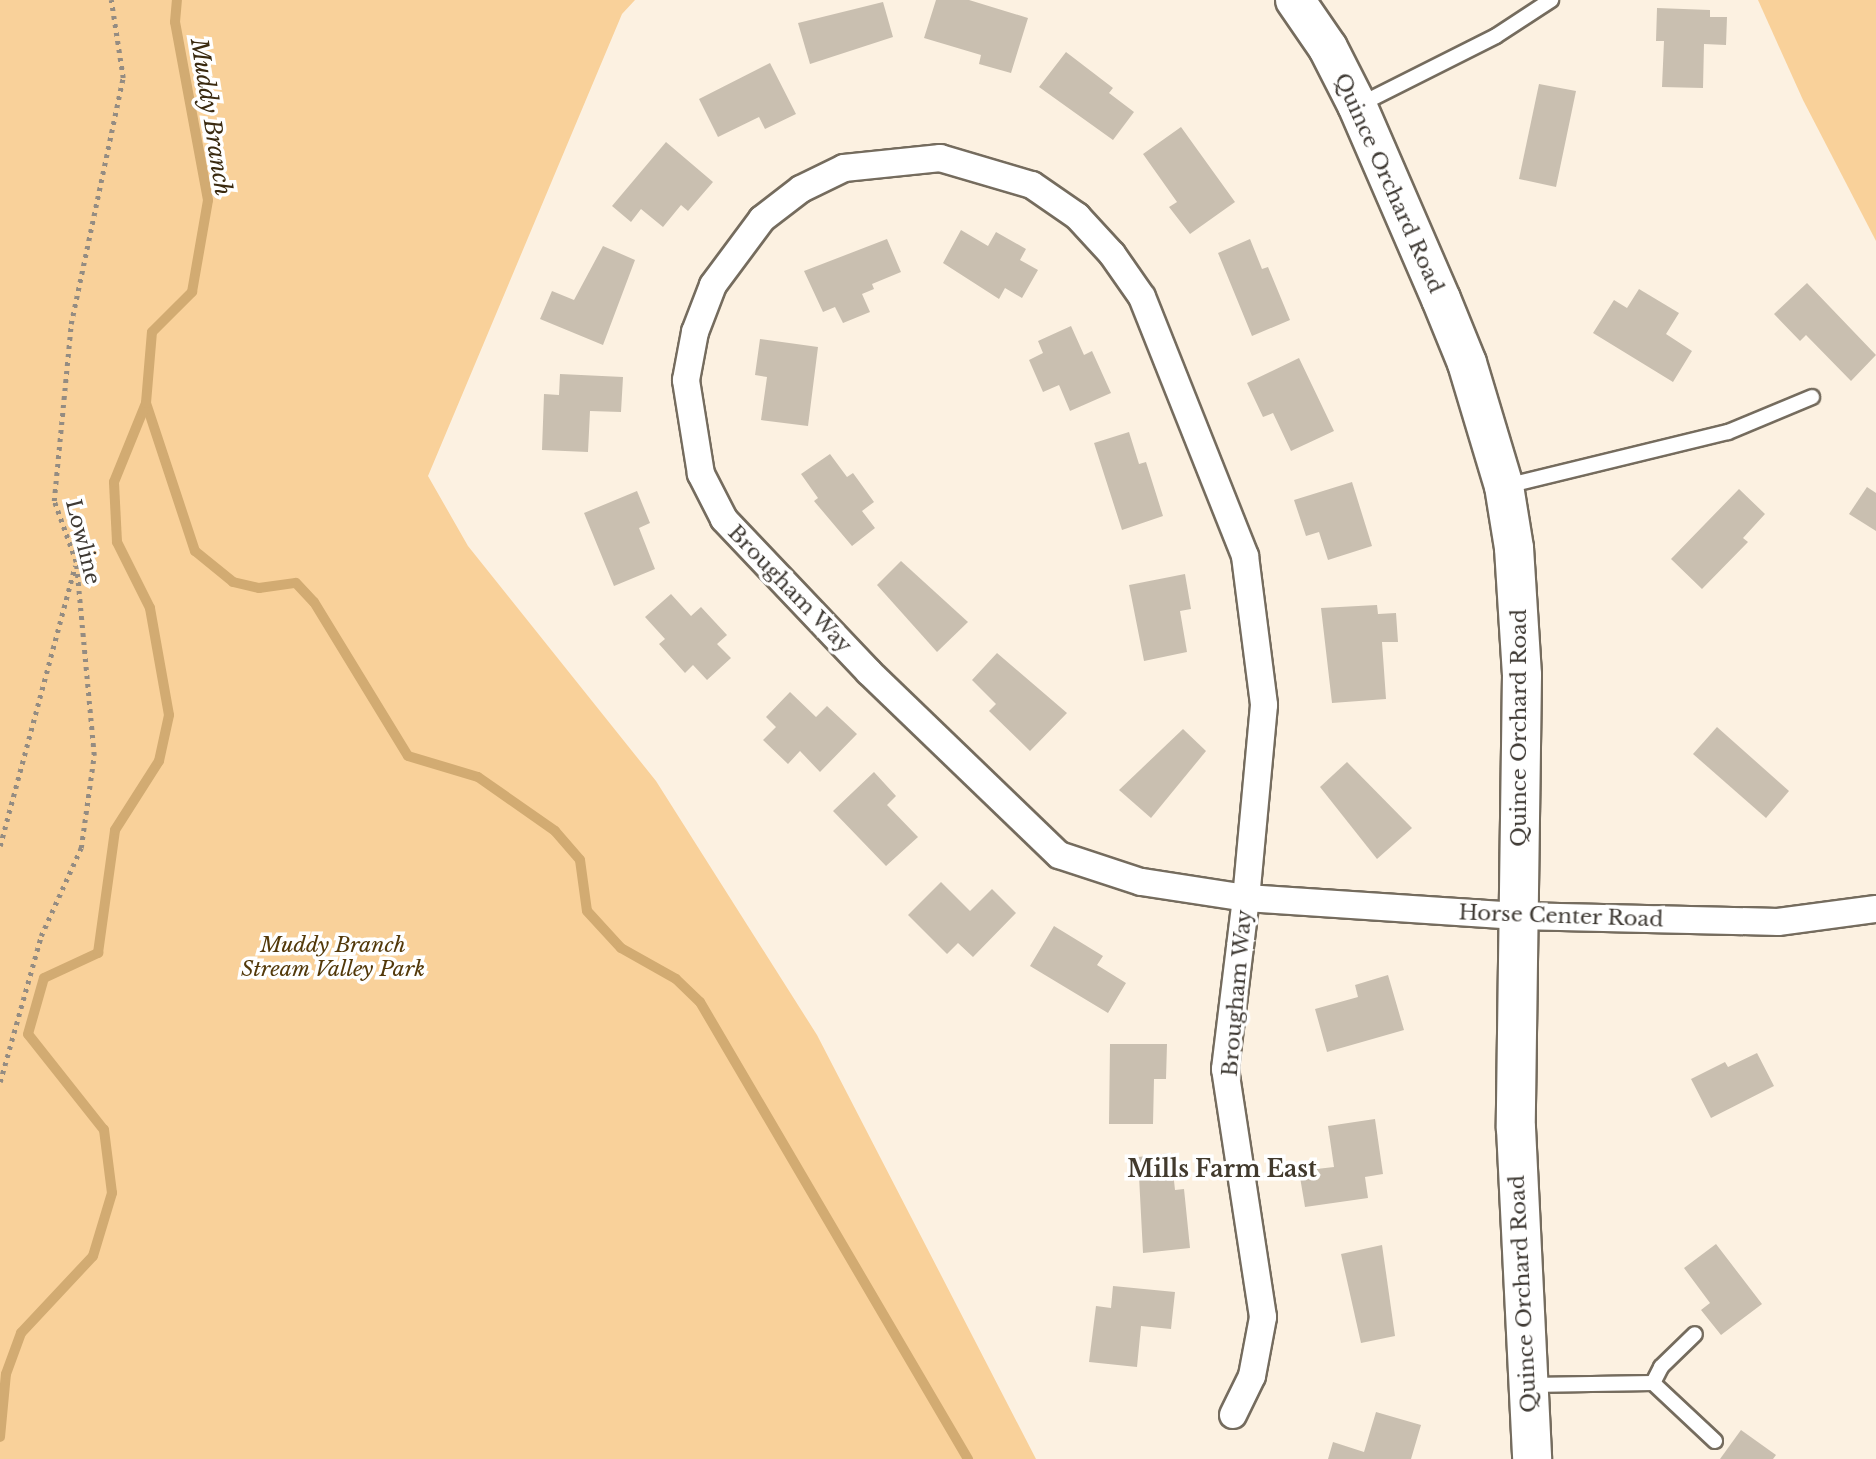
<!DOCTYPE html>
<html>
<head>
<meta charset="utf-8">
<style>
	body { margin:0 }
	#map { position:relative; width:1876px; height:1459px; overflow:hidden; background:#fcf1e1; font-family:"Libre Baskerville",serif }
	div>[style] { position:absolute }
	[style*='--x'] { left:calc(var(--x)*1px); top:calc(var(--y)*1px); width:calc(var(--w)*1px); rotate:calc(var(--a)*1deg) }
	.green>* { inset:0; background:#f9d19a }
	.stream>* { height:10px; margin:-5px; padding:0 5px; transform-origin:5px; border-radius:5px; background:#d2ab72 }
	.building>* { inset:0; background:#c9bfb0 }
	.path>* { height:4.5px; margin-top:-2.25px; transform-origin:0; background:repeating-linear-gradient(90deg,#948c82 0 3.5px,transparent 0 8.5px) }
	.roads { filter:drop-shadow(2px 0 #756c5e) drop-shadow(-2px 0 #756c5e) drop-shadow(0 2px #756c5e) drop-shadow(0 -2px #756c5e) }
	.lane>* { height:14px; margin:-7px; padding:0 7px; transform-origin:7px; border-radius:7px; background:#fff }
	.street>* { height:26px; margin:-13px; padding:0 13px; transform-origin:13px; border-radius:13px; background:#fff }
	.secondary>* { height:38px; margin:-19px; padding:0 19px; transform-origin:19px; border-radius:19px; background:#fff }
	span { translate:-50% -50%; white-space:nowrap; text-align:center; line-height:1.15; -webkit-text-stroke:7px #fff; paint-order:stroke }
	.street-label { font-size:21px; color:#3f3a34 }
	.park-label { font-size:21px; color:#53390a; font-style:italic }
	.water-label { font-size:23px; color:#3a2a10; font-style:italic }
	.neighbourhood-label { font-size:23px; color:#423a2d; font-weight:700 }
</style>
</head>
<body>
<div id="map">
	<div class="green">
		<i style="clip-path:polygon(0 0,635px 0,622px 14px,428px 476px,468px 546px,656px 781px,817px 1035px,1036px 1459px,0 1459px)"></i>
		<i style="clip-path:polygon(1758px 0,1876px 0,1876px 241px,1803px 100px)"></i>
	</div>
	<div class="stream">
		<i style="--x:146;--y:403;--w:156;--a:71.7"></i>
		<i style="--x:195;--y:551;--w:49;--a:39.2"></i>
		<i style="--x:233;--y:582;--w:27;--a:13"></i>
		<i style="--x:259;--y:588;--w:37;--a:-8"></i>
		<i style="--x:296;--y:583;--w:26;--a:47"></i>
		<i style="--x:314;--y:602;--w:180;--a:58.6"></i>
		<i style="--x:408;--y:756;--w:73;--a:16.7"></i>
		<i style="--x:478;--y:777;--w:94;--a:35"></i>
		<i style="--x:555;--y:831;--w:38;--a:49"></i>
		<i style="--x:580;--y:860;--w:51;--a:82.2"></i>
		<i style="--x:587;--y:911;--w:50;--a:47.4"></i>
		<i style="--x:621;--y:948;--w:63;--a:29.4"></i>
		<i style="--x:676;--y:979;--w:33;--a:44"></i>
		<i style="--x:700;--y:1002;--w:530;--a:59.61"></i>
		<i style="--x:0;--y:1437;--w:63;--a:-84.6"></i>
		<i style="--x:6;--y:1374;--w:44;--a:-69.9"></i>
		<i style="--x:21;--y:1333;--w:105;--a:-46.9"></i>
		<i style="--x:93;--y:1256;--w:66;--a:-73.2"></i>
		<i style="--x:112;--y:1193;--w:64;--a:-97.2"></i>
		<i style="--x:104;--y:1130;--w:122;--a:-128.4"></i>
		<i style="--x:28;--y:1034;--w:58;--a:-74.1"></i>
		<i style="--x:44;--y:978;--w:60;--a:-24.8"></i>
		<i style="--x:98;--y:953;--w:124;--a:-82.1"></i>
		<i style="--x:115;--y:830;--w:82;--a:-57.5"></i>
		<i style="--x:159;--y:761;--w:47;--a:-77.7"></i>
		<i style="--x:169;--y:715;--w:109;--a:-100.1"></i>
		<i style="--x:150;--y:608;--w:74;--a:-116.6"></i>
		<i style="--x:117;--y:542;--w:60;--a:-92.9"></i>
		<i style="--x:114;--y:482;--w:85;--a:-67.9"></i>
		<i style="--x:146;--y:403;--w:71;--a:-85.2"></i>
		<i style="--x:152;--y:332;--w:57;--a:-45"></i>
		<i style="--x:192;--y:292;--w:93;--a:-80.1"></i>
		<i style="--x:208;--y:200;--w:181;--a:-100.5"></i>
		<i style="--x:175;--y:22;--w:22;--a:-85"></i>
	</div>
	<div class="building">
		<i style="clip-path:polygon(936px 0,969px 0,1028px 18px,1011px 73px,979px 64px,981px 55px,924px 38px)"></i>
		<i style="clip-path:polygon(883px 2px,893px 37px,810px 64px,798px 23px)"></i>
		<i style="clip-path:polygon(1657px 8px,1710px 10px,1710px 17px,1727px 17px,1726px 45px,1704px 44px,1703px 88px,1662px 87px,1664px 41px,1656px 41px)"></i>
		<i style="clip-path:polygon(1066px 52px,1113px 88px,1109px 93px,1134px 112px,1113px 140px,1039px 87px)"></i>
		<i style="clip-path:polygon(770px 63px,796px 114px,765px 129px,759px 117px,718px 137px,699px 99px)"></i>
		<i style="clip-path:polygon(1539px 84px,1576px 91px,1556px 187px,1519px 179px)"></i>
		<i style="clip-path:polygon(1181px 127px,1235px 202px,1190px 234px,1169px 207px,1177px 202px,1143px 154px)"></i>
		<i style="clip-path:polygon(666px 142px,713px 182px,688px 211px,681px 205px,663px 227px,641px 209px,631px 222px,612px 206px)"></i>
		<i style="clip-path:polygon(961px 230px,988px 246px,996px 232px,1026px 249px,1020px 260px,1038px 270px,1022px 298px,1005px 288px,999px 299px,943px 263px)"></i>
		<i style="clip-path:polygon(887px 239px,901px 272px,872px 284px,874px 289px,862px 294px,870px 312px,843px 323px,835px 307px,823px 312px,804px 271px)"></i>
		<i style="clip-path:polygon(1250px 239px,1262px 269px,1268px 267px,1290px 320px,1252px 336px,1218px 253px)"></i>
		<i style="clip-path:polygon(603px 246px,635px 260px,603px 345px,540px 319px,552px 291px,574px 300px)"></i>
		<i style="clip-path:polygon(1807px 283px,1876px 355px,1851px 381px,1806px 335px,1800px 341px,1774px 314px)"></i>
		<i style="clip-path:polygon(1639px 289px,1679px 313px,1666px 334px,1692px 351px,1673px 382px,1593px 333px,1614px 300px,1627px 308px)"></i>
		<i style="clip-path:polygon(1071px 326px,1084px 355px,1092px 351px,1111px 393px,1070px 411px,1059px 385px,1043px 392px,1029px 360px,1043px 353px,1038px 341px)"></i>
		<i style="clip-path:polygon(760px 339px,818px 347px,808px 426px,761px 420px,767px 377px,755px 375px)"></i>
		<i style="clip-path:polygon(1299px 358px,1334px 431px,1291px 451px,1273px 413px,1263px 417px,1247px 383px)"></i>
		<i style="clip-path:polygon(560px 374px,623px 377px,621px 412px,590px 411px,588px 452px,542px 450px,544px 394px,559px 395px)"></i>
		<i style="clip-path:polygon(1129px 432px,1139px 464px,1146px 462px,1163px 516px,1122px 530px,1094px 443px)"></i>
		<i style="clip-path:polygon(830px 454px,847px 477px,853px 473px,874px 502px,862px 511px,875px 528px,852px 546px,814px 501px,818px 498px,801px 474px)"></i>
		<i style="clip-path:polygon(1352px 482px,1372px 546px,1328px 560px,1319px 532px,1306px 536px,1294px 500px)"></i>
		<i style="clip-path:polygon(1867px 487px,1876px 493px,1876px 531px,1849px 514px)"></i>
		<i style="clip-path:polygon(1739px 489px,1765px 514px,1743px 538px,1748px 542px,1702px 589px,1671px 559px)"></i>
		<i style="clip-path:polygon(637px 491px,650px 523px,639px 528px,655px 569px,614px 586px,584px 513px)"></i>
		<i style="clip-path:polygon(901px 561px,968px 622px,937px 652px,877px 585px)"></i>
		<i style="clip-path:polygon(1185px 574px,1191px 609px,1180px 611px,1187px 652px,1144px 661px,1129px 585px)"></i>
		<i style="clip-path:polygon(671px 594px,691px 616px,701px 607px,727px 635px,717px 644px,731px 658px,707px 680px,693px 665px,685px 673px,659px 644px,665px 639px,645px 617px)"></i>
		<i style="clip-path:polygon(1377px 605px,1378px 614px,1396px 613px,1398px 642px,1382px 642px,1386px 699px,1332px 703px,1321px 608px)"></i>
		<i style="clip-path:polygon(997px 653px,1067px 713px,1030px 751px,989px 711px,996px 704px,972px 680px)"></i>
		<i style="clip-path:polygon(790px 692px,816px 717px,827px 706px,857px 734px,820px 772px,800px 751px,788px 764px,763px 740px,776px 727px,766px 717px)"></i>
		<i style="clip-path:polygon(1717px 727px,1789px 791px,1766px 818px,1693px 754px)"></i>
		<i style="clip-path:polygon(1183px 729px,1206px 751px,1151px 818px,1119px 790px)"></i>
		<i style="clip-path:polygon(1347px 762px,1412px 828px,1377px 859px,1320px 787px)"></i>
		<i style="clip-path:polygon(874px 772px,896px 796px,887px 805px,918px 837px,886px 866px,833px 811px)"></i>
		<i style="clip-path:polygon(941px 882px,970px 911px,992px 889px,1016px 913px,973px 957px,958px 943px,947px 954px,908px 915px)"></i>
		<i style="clip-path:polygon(1054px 926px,1103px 956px,1097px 965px,1126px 983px,1108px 1013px,1030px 966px)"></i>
		<i style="clip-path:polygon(1388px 975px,1404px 1030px,1327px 1052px,1315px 1009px,1358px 997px,1355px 985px)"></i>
		<i style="clip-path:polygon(1110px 1044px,1167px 1044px,1166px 1079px,1154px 1079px,1153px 1124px,1109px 1124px)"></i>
		<i style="clip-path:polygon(1757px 1053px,1774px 1086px,1711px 1118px,1691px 1079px,1725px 1062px,1728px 1067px)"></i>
		<i style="clip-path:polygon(1375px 1119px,1383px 1174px,1365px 1177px,1368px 1198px,1305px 1207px,1299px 1171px,1334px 1167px,1328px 1126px)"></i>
		<i style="clip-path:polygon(1171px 1153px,1175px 1190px,1184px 1189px,1190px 1248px,1143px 1253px,1138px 1157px)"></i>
		<i style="clip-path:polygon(1716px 1244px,1762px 1304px,1721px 1335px,1701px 1310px,1710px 1303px,1684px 1268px)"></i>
		<i style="clip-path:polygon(1382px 1245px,1395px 1336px,1361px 1343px,1341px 1254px)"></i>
		<i style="clip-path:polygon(1113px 1286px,1175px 1292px,1171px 1329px,1141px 1326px,1137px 1367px,1089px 1362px,1096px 1306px,1111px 1308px)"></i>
		<i style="clip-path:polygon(1376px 1412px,1421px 1425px,1411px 1459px,1328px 1459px,1333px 1442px,1364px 1452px)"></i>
		<i style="clip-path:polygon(1741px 1430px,1776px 1455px,1773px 1459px,1720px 1459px)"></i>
	</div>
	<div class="path">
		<i style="--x:0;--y:846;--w:290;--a:-75"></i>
		<i style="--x:0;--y:1082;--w:152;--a:-74.3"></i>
		<i style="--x:41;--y:936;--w:97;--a:-65.6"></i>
		<i style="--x:81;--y:848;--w:94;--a:-82"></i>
		<i style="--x:94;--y:755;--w:194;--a:-95.3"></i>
		<i style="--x:76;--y:562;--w:65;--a:-109.8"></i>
		<i style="--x:54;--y:501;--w:178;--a:-84.5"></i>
		<i style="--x:71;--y:324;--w:251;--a:-78.1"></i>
		<i style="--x:123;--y:78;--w:79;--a:-98.7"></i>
	</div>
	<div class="roads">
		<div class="lane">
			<i style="--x:1359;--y:105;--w:153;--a:-26.7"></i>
			<i style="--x:1496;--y:36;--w:66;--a:-33.2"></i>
			<i style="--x:1506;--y:486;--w:228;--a:-13.7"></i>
			<i style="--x:1728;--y:432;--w:91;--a:-22.6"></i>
			<i style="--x:1653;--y:1383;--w:85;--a:43.1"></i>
			<i style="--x:1530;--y:1385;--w:123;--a:-0.9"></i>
			<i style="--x:1653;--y:1383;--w:18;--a:-63"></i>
			<i style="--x:1661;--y:1367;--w:47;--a:-44.1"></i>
		</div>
		<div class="street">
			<i style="--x:940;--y:158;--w:96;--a:16.4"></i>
			<i style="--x:1032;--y:185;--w:55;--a:34.6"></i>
			<i style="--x:1077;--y:216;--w:52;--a:47.4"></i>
			<i style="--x:1112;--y:254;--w:52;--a:55.1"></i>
			<i style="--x:1142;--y:297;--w:279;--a:68.3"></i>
			<i style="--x:1245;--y:556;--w:150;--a:82.7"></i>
			<i style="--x:1264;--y:705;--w:194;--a:95.3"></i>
			<i style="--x:1246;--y:898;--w:106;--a:-171.3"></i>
			<i style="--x:1141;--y:882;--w:86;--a:-161.8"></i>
			<i style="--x:1059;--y:855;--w:264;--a:-136.1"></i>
			<i style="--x:869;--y:672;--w:211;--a:-133.5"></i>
			<i style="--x:724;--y:519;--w:51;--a:-117.1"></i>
			<i style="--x:701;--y:474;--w:95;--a:-99.1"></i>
			<i style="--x:686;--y:380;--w:49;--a:-79.4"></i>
			<i style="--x:695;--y:332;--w:50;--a:-69"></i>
			<i style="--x:713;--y:285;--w:82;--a:-53.4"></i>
			<i style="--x:762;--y:219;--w:49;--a:-37.6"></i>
			<i style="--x:801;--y:189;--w:48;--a:-26"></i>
			<i style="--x:844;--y:168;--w:97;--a:-5.9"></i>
			<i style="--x:1233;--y:1415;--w:43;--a:-64"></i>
			<i style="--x:1252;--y:1376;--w:60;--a:-79.4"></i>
			<i style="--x:1263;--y:1317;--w:251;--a:-98.7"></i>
			<i style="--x:1225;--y:1069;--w:172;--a:-83"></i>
			<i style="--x:1246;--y:898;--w:272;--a:3.8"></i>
			<i style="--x:1517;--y:916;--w:261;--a:1.3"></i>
			<i style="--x:1778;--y:922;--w:99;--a:-7.6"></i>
		</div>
		<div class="secondary">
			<i style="--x:1295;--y:0;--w:58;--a:55.5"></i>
			<i style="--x:1328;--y:48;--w:64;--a:63"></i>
			<i style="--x:1357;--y:105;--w:211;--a:66.6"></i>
			<i style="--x:1441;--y:299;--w:69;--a:67.9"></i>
			<i style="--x:1467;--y:363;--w:128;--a:73.3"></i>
			<i style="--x:1504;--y:486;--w:63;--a:80.8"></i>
			<i style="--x:1514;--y:548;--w:127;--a:86.4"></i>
			<i style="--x:1522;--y:675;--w:453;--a:90.8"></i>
			<i style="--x:1516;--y:1128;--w:331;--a:87.2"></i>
		</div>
	</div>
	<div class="street-label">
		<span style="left:1389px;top:183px;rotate:66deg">Quince Orchard Road</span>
		<span style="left:83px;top:542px;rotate:76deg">Lowline</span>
		<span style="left:790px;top:589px;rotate:46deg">Brougham Way</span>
		<span style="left:1519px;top:728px;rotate:-90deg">Quince Orchard Road</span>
		<span style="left:1561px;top:916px;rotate:2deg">Horse Center Road</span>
		<span style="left:1237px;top:993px;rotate:-85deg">Brougham Way</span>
		<span style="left:1523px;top:1294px;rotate:-93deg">Quince Orchard Road</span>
	</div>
	<div class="park-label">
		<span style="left:333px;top:957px">Muddy Branch<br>Stream Valley Park</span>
	</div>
	<div class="water-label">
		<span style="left:211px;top:117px;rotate:81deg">Muddy Branch</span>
	</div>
	<div class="neighbourhood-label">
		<span style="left:1222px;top:1169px">Mills Farm East</span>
	</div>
</div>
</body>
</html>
